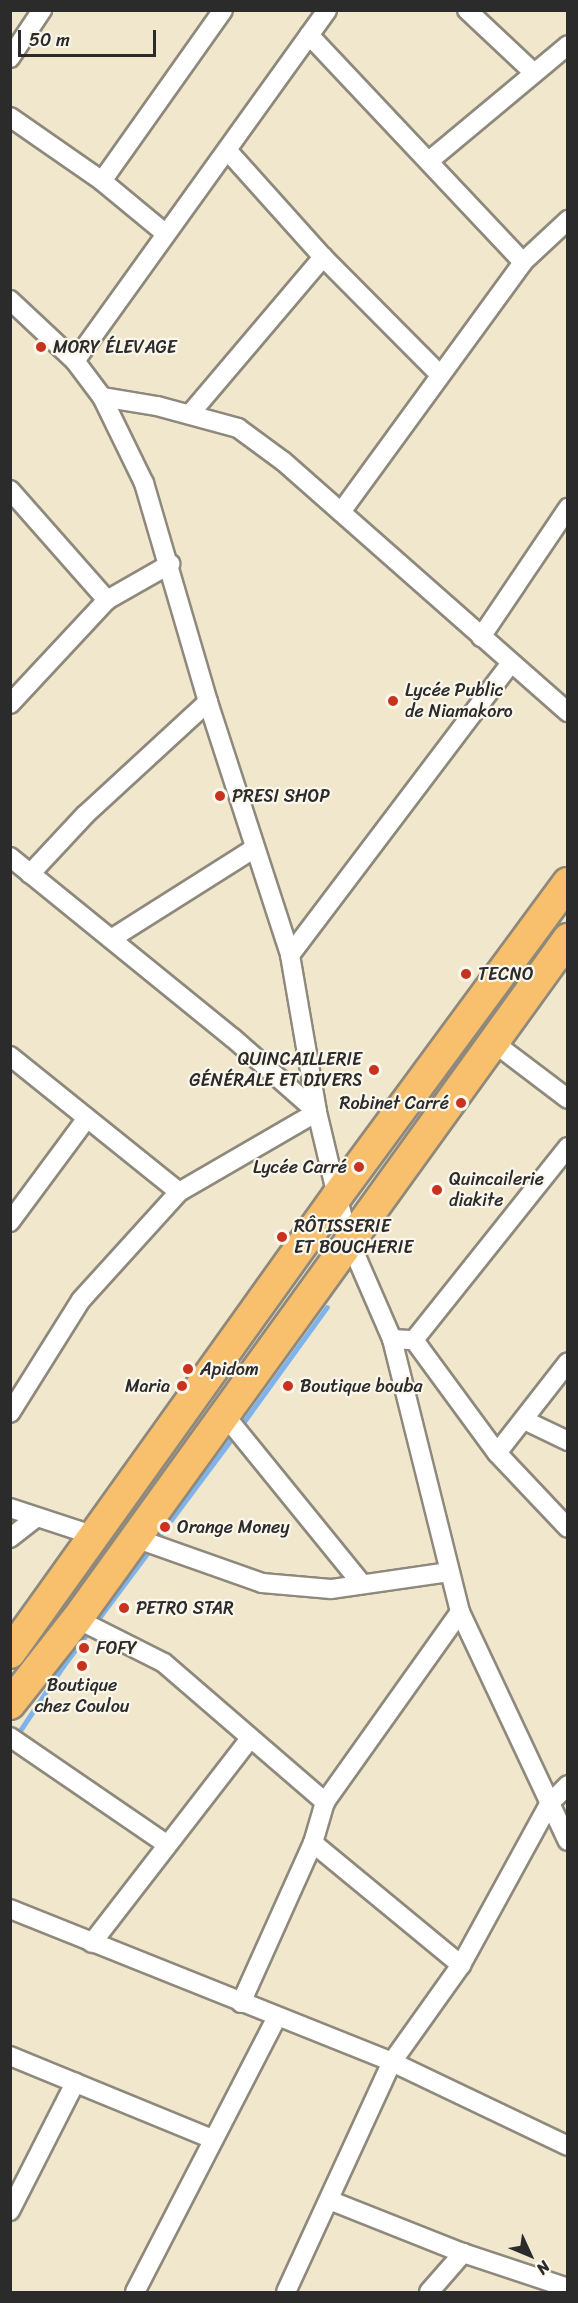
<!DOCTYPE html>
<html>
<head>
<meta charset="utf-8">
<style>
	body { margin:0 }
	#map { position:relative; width:578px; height:2303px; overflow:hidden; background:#f0e7cc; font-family:Sriracha,sans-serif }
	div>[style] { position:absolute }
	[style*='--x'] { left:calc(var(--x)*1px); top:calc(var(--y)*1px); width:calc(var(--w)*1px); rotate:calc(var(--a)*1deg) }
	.stream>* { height:5px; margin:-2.5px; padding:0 2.5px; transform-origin:2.5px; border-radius:2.5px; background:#7eb4ed }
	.roads { filter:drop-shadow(2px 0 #8e897c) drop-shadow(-2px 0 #8e897c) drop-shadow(0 2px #8e897c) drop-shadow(0 -2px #8e897c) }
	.minor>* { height:18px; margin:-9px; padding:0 9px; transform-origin:9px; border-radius:9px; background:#fff }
	.primary>* { height:30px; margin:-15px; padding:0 15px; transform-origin:15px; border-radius:15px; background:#f8bf6c }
	.dots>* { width:16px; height:16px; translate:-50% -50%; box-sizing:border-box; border:3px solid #fbf7ec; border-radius:50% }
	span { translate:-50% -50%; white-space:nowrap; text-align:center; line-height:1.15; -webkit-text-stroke:4.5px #fbf7ec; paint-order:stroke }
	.poi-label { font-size:18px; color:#2b2b2b }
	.left { translate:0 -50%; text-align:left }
	.right { translate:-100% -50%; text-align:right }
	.frame { position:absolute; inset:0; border:12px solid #2b2b2b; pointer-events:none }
	.north { position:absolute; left:500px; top:2225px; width:60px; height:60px; -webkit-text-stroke:4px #fbf7ec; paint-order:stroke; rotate:134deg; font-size:16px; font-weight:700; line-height:24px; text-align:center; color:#2b2b2b }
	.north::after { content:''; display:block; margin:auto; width:21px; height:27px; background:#2b2b2b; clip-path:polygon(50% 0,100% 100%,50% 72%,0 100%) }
	.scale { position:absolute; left:18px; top:30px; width:138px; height:27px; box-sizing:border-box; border:3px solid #2b2b2b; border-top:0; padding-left:8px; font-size:18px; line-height:21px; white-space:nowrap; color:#2b2b2b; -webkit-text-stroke:4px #fbf7ec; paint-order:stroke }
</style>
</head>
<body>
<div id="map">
	<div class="stream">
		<i style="--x:240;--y:1427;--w:148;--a:-54.1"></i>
		<i style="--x:156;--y:1540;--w:132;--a:-53.3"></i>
		<i style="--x:15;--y:1738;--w:87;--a:-56.3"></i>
		<i style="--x:63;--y:1666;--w:147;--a:-53.3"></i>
	</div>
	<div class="roads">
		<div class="minor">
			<i style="--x:467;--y:10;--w:92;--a:43.2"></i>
			<i style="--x:309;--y:35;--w:312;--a:46.7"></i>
			<i style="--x:10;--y:58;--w:58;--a:-56.3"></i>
			<i style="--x:10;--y:117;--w:112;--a:34.8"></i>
			<i style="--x:102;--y:181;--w:83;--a:39.6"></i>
			<i style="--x:227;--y:150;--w:144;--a:48.1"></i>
			<i style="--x:323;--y:257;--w:166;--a:45.2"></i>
			<i style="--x:429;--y:161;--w:181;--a:-39.8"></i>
			<i style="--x:102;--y:181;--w:209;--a:-54.7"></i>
			<i style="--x:10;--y:300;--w:89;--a:43.2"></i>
			<i style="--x:75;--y:361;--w:45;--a:53.1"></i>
			<i style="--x:102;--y:397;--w:96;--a:64"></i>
			<i style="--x:144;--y:483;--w:228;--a:73.7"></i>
			<i style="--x:208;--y:702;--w:266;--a:72"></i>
			<i style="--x:290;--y:955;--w:159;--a:80.2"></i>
			<i style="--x:317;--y:1112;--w:86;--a:76.6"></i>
			<i style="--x:337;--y:1196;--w:46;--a:74.7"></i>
			<i style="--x:349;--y:1240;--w:108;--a:66.5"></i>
			<i style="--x:392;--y:1339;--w:281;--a:76"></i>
			<i style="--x:460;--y:1612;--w:253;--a:64.8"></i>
			<i style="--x:75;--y:361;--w:432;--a:-54.3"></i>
			<i style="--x:102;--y:397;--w:56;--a:9.3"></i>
			<i style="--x:157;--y:406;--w:84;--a:15.2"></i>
			<i style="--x:238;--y:428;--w:56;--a:36.3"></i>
			<i style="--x:283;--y:461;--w:380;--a:41.4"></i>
			<i style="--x:190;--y:414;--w:206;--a:-49.7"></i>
			<i style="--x:10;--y:490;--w:147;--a:48.6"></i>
			<i style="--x:341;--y:512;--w:309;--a:-53.9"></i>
			<i style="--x:523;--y:262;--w:62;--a:-43"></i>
			<i style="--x:481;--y:637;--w:156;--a:-56"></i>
			<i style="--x:10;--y:704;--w:142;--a:-47"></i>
			<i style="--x:107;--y:600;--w:73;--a:-29.7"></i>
			<i style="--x:10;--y:857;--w:287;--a:39.1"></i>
			<i style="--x:233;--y:1038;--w:112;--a:41.4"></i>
			<i style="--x:317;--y:1112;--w:160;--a:149.9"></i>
			<i style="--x:179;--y:1192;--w:146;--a:132.2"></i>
			<i style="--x:81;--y:1300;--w:133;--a:122.1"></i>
			<i style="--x:30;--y:874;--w:81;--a:-47"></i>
			<i style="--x:85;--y:815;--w:167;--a:-42.6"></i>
			<i style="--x:111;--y:939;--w:170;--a:-32.3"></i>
			<i style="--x:290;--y:955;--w:366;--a:-52.9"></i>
			<i style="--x:493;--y:1042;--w:94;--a:37.2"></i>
			<i style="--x:10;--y:1056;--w:217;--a:38.8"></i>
			<i style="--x:10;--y:1222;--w:129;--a:-53.5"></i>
			<i style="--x:392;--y:1339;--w:22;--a:3"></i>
			<i style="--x:414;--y:1340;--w:140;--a:53.7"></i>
			<i style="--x:497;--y:1453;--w:103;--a:46.6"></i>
			<i style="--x:414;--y:1340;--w:247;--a:-51.4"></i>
			<i style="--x:223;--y:1413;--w:220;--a:50.9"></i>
			<i style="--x:524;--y:1420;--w:49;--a:25.5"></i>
			<i style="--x:497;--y:1453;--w:115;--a:-52"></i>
			<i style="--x:10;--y:1508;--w:89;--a:18.2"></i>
			<i style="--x:10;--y:1538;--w:31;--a:-38"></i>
			<i style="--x:135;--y:1538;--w:135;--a:19.5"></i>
			<i style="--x:262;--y:1583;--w:69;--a:5"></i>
			<i style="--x:331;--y:1589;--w:119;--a:-8.2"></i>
			<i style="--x:77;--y:1619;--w:97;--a:26.8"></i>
			<i style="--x:164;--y:1663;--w:213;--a:40.8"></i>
			<i style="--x:10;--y:1737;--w:189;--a:34.4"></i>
			<i style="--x:313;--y:1843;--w:192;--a:39.5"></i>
			<i style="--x:10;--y:1909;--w:412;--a:21.8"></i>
			<i style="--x:392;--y:2062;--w:195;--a:25.5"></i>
			<i style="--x:92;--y:1943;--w:257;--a:-52.3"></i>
			<i style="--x:241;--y:2003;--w:175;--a:-65.8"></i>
			<i style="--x:313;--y:1843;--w:43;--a:-73.7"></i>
			<i style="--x:325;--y:1802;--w:233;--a:-54.6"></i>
			<i style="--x:10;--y:2056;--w:218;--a:22.3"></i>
			<i style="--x:329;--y:2200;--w:144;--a:21.6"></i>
			<i style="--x:463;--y:2253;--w:111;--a:18.4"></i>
			<i style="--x:10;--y:2211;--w:144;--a:-63.1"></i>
			<i style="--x:135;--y:2292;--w:309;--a:-62.7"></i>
			<i style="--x:286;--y:2292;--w:253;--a:-65.3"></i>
			<i style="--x:392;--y:2062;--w:119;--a:-54.6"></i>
			<i style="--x:461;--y:1965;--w:183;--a:-61.3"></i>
			<i style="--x:549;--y:1804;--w:27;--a:-45"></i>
			<i style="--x:429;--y:2292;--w:52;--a:-48.9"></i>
		</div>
		<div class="primary">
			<i style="--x:10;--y:1653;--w:562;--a:-54.41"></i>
			<i style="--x:337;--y:1196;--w:389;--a:-53.6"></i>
			<i style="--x:10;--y:1704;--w:108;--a:-51.8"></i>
			<i style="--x:77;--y:1619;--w:839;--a:-54.17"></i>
		</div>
	</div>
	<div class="dots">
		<i style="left:41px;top:347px;background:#c8321e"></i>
		<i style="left:393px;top:701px;background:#c8321e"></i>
		<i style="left:220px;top:796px;background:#c8321e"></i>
		<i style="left:466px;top:974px;background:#c8321e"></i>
		<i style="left:374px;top:1070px;background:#c8321e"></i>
		<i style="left:461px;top:1103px;background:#c8321e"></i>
		<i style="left:359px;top:1167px;background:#c8321e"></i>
		<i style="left:437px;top:1190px;background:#c8321e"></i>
		<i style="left:282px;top:1237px;background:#c8321e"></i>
		<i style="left:188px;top:1369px;background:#c8321e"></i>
		<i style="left:182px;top:1386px;background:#c8321e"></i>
		<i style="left:288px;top:1386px;background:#c8321e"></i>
		<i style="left:165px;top:1527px;background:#c8321e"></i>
		<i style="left:124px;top:1608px;background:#c8321e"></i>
		<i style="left:84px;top:1648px;background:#c8321e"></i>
		<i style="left:82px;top:1666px;background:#c8321e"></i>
	</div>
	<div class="poi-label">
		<span class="left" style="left:53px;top:347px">MORY ÉLEVAGE</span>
		<span class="left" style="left:405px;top:701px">Lycée Public<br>de Niamakoro</span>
		<span class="left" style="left:232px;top:796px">PRESI SHOP</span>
		<span class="left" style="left:478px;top:974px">TECNO</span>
		<span class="right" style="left:362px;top:1070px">QUINCAILLERIE<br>GÉNÉRALE ET DIVERS</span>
		<span class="right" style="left:449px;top:1103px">Robinet Carré</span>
		<span class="right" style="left:347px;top:1167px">Lycée Carré</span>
		<span class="left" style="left:449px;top:1190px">Quincailerie<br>diakite</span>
		<span class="left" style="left:294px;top:1237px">RÔTISSERIE<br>ET BOUCHERIE</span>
		<span class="left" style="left:200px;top:1369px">Apidom</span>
		<span class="right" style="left:170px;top:1386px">Maria</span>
		<span class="left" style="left:300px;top:1386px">Boutique bouba</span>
		<span class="left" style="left:177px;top:1527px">Orange Money</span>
		<span class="left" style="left:136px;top:1608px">PETRO STAR</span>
		<span class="left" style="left:96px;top:1648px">FOFY</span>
		<span style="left:82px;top:1696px">Boutique<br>chez Coulou</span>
	</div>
	<div class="frame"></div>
	<div class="north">N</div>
	<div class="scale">50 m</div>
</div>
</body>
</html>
